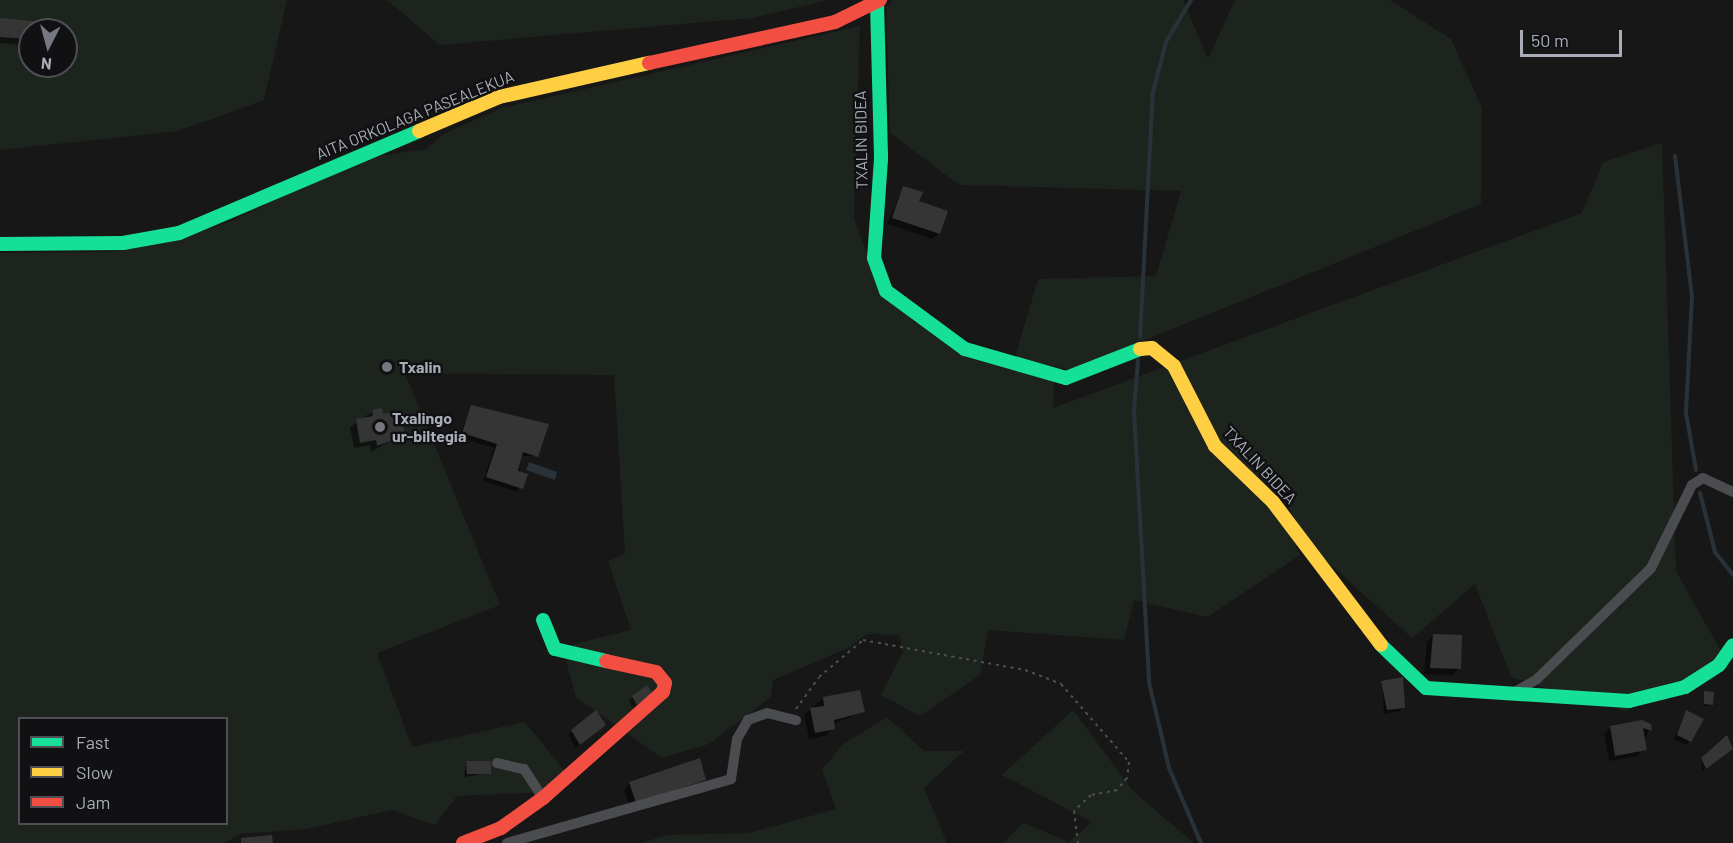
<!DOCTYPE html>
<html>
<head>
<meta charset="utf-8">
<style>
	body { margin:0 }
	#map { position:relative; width:1733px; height:843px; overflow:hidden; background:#171717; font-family:Barlow,sans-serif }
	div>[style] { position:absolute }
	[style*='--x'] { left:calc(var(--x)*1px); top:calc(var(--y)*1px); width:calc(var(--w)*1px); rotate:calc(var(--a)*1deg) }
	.green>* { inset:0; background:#1d241e }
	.water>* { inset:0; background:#2a3239 }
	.shadow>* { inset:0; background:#0007 }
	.stream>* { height:4px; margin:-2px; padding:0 2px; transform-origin:2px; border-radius:2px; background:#2a3239 }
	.building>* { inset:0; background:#353536 }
	.path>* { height:2px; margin-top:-1px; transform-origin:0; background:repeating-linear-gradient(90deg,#4d4e52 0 3px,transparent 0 7.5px) }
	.street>* { height:10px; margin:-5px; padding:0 5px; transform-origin:5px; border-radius:5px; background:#4b4c50 }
	.fast>* { height:14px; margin:-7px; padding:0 7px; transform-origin:7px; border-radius:7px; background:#16e098 }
	.slow>* { height:14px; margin:-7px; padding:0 7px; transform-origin:7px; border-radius:7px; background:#ffcf43 }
	.jam>* { height:14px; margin:-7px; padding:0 7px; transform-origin:7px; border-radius:7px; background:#f24e42 }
	.dots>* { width:16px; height:16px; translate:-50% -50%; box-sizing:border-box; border:3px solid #111113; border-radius:50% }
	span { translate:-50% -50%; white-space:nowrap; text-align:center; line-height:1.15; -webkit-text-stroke:5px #111113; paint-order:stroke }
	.street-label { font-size:16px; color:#a8adb8 }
	.poi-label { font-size:16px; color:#a8adb8; font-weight:700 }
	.left { translate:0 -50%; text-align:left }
	.legend { position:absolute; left:18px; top:717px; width:210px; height:108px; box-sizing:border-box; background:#111113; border:2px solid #4d4f55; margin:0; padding:8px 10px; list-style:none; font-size:18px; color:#a8adb8 }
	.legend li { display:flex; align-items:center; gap:12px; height:30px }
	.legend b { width:30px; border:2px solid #4d4f55 }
	.north { position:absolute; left:18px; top:18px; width:60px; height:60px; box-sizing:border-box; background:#111113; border:2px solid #4d4f55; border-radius:50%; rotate:186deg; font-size:16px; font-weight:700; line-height:24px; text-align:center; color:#a8adb8 }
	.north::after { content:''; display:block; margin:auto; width:21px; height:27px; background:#757880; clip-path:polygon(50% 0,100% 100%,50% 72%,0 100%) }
	.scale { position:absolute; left:1520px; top:30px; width:102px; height:27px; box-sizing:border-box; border:3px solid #a8adb8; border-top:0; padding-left:8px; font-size:18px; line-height:21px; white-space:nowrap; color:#a8adb8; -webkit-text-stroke:4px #111113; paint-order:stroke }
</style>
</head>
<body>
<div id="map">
	<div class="green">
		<i style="clip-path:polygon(evenodd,0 0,287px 0,264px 100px,178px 131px,0 150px,0 0,30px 30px,66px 30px,66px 66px,30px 66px,30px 30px)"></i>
		<i style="clip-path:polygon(387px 0,829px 0,752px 18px,440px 45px)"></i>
		<i style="clip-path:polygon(893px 0,1183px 0,1208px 59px,1235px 0,1390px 0,1451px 39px,1482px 108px,1481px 204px,1071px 370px,1015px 358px,1038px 279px,1156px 276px,1181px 191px,959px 185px,890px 133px,886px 7px)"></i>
		<i style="clip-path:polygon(evenodd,860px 26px,854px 218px,868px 257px,914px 322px,1054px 381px,1053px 408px,1582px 213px,1603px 162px,1662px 143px,1676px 571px,1730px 667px,1625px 711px,1511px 677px,1475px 584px,1412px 638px,1311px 547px,1286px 503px,1233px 457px,1285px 524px,1300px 555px,1207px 617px,1134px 600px,1124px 640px,988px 630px,980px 675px,920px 716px,881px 695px,903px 652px,899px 635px,867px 634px,850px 647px,773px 680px,771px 697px,709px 744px,662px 758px,576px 697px,566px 661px,574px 644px,631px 630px,608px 561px,625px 554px,614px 375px,405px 373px,500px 605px,377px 653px,412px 747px,525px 722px,564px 770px,543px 792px,457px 796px,435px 825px,392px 810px,306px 829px,240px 834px,225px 843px,0 843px,0 253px,110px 252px,178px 239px,234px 220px,358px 159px,426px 149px,444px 134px,501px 108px,860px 26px,20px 718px,226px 718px,226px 824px,20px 824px,20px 718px)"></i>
		<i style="clip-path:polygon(1073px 710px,1133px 791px,1194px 843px,1003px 843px,1023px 823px,1069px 842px,1092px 822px,1002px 775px)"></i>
		<i style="clip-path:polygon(887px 717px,924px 751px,964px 751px,924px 788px,947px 843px,640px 843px,668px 835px,749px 833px,836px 809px,822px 770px,842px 745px)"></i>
	</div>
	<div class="water">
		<i style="clip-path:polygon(529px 462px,557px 472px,555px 480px,526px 470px)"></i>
	</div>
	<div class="shadow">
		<i style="clip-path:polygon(0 20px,42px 30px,30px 30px,30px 46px,0 43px)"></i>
		<i style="clip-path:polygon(903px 188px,939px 233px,933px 239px,887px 224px)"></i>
		<i style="clip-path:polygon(471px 407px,537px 456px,521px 456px,518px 492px,483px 481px,494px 448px,459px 437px)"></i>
		<i style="clip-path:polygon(373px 411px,403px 434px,371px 452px,370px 445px,354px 448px,350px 427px)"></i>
		<i style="clip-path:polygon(1433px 636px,1459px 668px,1453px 675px,1424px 674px,1427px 642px)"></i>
		<i style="clip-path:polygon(1382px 682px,1404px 707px,1400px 711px,1384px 714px)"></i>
		<i style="clip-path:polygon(1705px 693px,1711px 705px,1710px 706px,1703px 706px)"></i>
		<i style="clip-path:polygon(652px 695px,633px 708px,629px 701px,633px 697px)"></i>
		<i style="clip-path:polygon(823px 698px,863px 712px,833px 724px,827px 735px,809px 739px,804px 715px)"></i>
		<i style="clip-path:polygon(1686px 712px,1690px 741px,1686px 745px,1674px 739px)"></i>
		<i style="clip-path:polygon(1650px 726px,1639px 756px,1609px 761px,1604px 734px,1611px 727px)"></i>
		<i style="clip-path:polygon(600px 729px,576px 748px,568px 735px,572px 731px)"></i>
		<i style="clip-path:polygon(1728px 752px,1702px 771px,1702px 759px)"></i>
		<i style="clip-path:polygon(466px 763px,490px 773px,464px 777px)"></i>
		<i style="clip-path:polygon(705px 780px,630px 808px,624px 790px,630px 783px)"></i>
	</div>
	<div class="stream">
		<i style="--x:1675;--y:156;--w:142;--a:83.1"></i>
		<i style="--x:1692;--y:297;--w:116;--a:93"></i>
		<i style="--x:1686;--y:413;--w:58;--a:80"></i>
		<i style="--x:1140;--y:337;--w:245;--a:-87"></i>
		<i style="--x:1153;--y:92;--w:52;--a:-75.4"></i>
		<i style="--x:1166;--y:42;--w:49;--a:-59.2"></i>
		<i style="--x:1138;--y:360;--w:51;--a:94.5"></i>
		<i style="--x:1134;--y:411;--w:271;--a:86.8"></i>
		<i style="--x:1149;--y:682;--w:88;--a:76.9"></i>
		<i style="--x:1169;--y:768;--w:82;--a:66.9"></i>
		<i style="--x:1700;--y:493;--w:61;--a:75.7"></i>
		<i style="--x:1715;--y:552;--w:29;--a:52"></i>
	</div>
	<div class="building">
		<i style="clip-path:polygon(0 18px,44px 22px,44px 30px,30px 30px,30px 39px,0 37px)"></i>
		<i style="clip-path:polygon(903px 186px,923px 192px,919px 201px,948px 211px,940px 234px,892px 218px)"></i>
		<i style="clip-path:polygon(471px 405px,549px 424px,538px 457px,523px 452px,518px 471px,528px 474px,523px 489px,486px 477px,497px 444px,462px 433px)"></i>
		<i style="clip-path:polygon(382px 408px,383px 414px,400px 411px,405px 435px,377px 446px,376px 440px,360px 443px,356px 419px,373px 416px,372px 410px)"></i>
		<i style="clip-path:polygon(1433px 634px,1462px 635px,1461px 669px,1430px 668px)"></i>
		<i style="clip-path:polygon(1403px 677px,1405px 708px,1387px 710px,1381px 681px)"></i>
		<i style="clip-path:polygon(647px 685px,654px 695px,637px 705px,632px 696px)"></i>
		<i style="clip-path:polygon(860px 690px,865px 712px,834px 720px,835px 729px,815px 733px,810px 708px,824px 706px,823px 697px)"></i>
		<i style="clip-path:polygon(1704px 691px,1714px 692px,1713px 705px,1704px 704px)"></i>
		<i style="clip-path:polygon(596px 710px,606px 725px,580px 745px,571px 730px)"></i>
		<i style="clip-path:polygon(1686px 710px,1704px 719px,1691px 742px,1677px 735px)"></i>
		<i style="clip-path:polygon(1642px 720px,1651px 724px,1652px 731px,1643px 728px,1647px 750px,1615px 756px,1610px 726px)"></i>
		<i style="clip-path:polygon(1727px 735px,1733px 749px,1706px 769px,1701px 758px)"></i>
		<i style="clip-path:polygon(700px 758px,706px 780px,636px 803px,629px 782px)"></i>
		<i style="clip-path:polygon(466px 761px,491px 761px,491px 774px,467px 774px)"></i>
		<i style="clip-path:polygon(272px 835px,273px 843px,241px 843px,241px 838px)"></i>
	</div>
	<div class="path">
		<i style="--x:796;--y:709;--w:39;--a:-54"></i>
		<i style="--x:819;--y:677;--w:57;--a:-40.1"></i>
		<i style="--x:863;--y:640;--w:165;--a:10.5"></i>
		<i style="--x:1025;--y:670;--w:39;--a:21"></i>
		<i style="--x:1061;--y:684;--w:103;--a:48.9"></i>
		<i style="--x:1129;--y:762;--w:16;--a:97"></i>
		<i style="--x:1127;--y:778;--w:16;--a:130"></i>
		<i style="--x:1117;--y:790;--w:26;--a:169"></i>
		<i style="--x:1091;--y:795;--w:23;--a:137"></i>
		<i style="--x:1074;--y:811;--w:32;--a:83"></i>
	</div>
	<div class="street">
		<i style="--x:1513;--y:693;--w:28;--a:-30"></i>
		<i style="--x:1537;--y:679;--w:159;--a:-44.2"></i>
		<i style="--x:1651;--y:568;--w:93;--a:-63.7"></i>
		<i style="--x:1692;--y:485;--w:13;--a:-32"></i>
		<i style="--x:1703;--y:478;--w:33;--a:25"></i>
		<i style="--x:497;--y:763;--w:28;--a:13"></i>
		<i style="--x:524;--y:769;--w:35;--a:57"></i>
		<i style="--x:507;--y:843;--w:233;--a:-15.9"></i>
		<i style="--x:731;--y:779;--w:40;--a:-81.5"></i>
		<i style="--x:737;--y:739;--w:22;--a:-60"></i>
		<i style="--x:748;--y:720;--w:20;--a:-20"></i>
		<i style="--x:767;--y:713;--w:30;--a:14"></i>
	</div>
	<div class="fast">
		<i style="--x:877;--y:3;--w:156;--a:88.5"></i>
		<i style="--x:881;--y:159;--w:99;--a:94"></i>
		<i style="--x:874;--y:258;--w:35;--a:70"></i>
		<i style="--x:886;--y:291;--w:98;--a:36.3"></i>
		<i style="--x:965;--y:349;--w:105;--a:16"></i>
		<i style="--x:1066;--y:378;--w:79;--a:-21.4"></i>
		<i style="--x:0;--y:244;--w:123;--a:-0.5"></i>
		<i style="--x:123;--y:243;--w:57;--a:-10.1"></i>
		<i style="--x:179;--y:233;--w:261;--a:-23"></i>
		<i style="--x:543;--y:620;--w:31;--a:68"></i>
		<i style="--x:555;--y:649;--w:52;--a:13.2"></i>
		<i style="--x:1381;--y:645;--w:62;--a:43.7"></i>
		<i style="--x:1426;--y:688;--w:203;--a:3.7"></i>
		<i style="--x:1629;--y:701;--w:58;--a:-14"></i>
		<i style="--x:1685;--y:687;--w:40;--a:-32.9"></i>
		<i style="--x:1719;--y:665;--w:24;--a:-55"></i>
	</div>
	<div class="slow">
		<i style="--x:419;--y:131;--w:87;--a:-23"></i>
		<i style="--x:499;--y:97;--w:154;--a:-12.8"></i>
		<i style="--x:1140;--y:349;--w:12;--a:-5"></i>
		<i style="--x:1152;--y:348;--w:28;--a:39"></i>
		<i style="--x:1174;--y:366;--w:90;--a:62.9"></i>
		<i style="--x:1215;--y:446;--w:81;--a:44"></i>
		<i style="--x:1273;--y:502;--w:179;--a:52.9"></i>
	</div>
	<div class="jam">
		<i style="--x:649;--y:63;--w:190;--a:-12.4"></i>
		<i style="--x:835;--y:22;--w:50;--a:-26.1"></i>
		<i style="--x:463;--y:843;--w:41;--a:-21.5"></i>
		<i style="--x:501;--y:828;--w:52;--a:-35.5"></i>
		<i style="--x:543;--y:798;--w:160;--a:-41.5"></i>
		<i style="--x:663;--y:692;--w:9;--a:-77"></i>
		<i style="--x:665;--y:683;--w:14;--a:-129"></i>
		<i style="--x:656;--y:672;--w:51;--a:-167.6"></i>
	</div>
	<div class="dots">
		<i style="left:387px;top:367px;background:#757880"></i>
		<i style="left:380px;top:427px;background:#757880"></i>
	</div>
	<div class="street-label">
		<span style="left:415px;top:115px;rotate:-22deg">AITA ORKOLAGA PASEALEKUA</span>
		<span style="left:861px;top:140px;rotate:-91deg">TXALIN BIDEA</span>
		<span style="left:1260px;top:465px;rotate:47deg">TXALIN BIDEA</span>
	</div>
	<div class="poi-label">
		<span class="left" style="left:399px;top:367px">Txalin</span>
		<span class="left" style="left:392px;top:427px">Txalingo<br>ur-biltegia</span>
	</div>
	<ul class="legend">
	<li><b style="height:8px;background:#16e098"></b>Fast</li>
	<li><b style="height:8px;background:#ffcf43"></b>Slow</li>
	<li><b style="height:8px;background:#f24e42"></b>Jam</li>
	</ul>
	<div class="north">N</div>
	<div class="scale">50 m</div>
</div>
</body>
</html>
